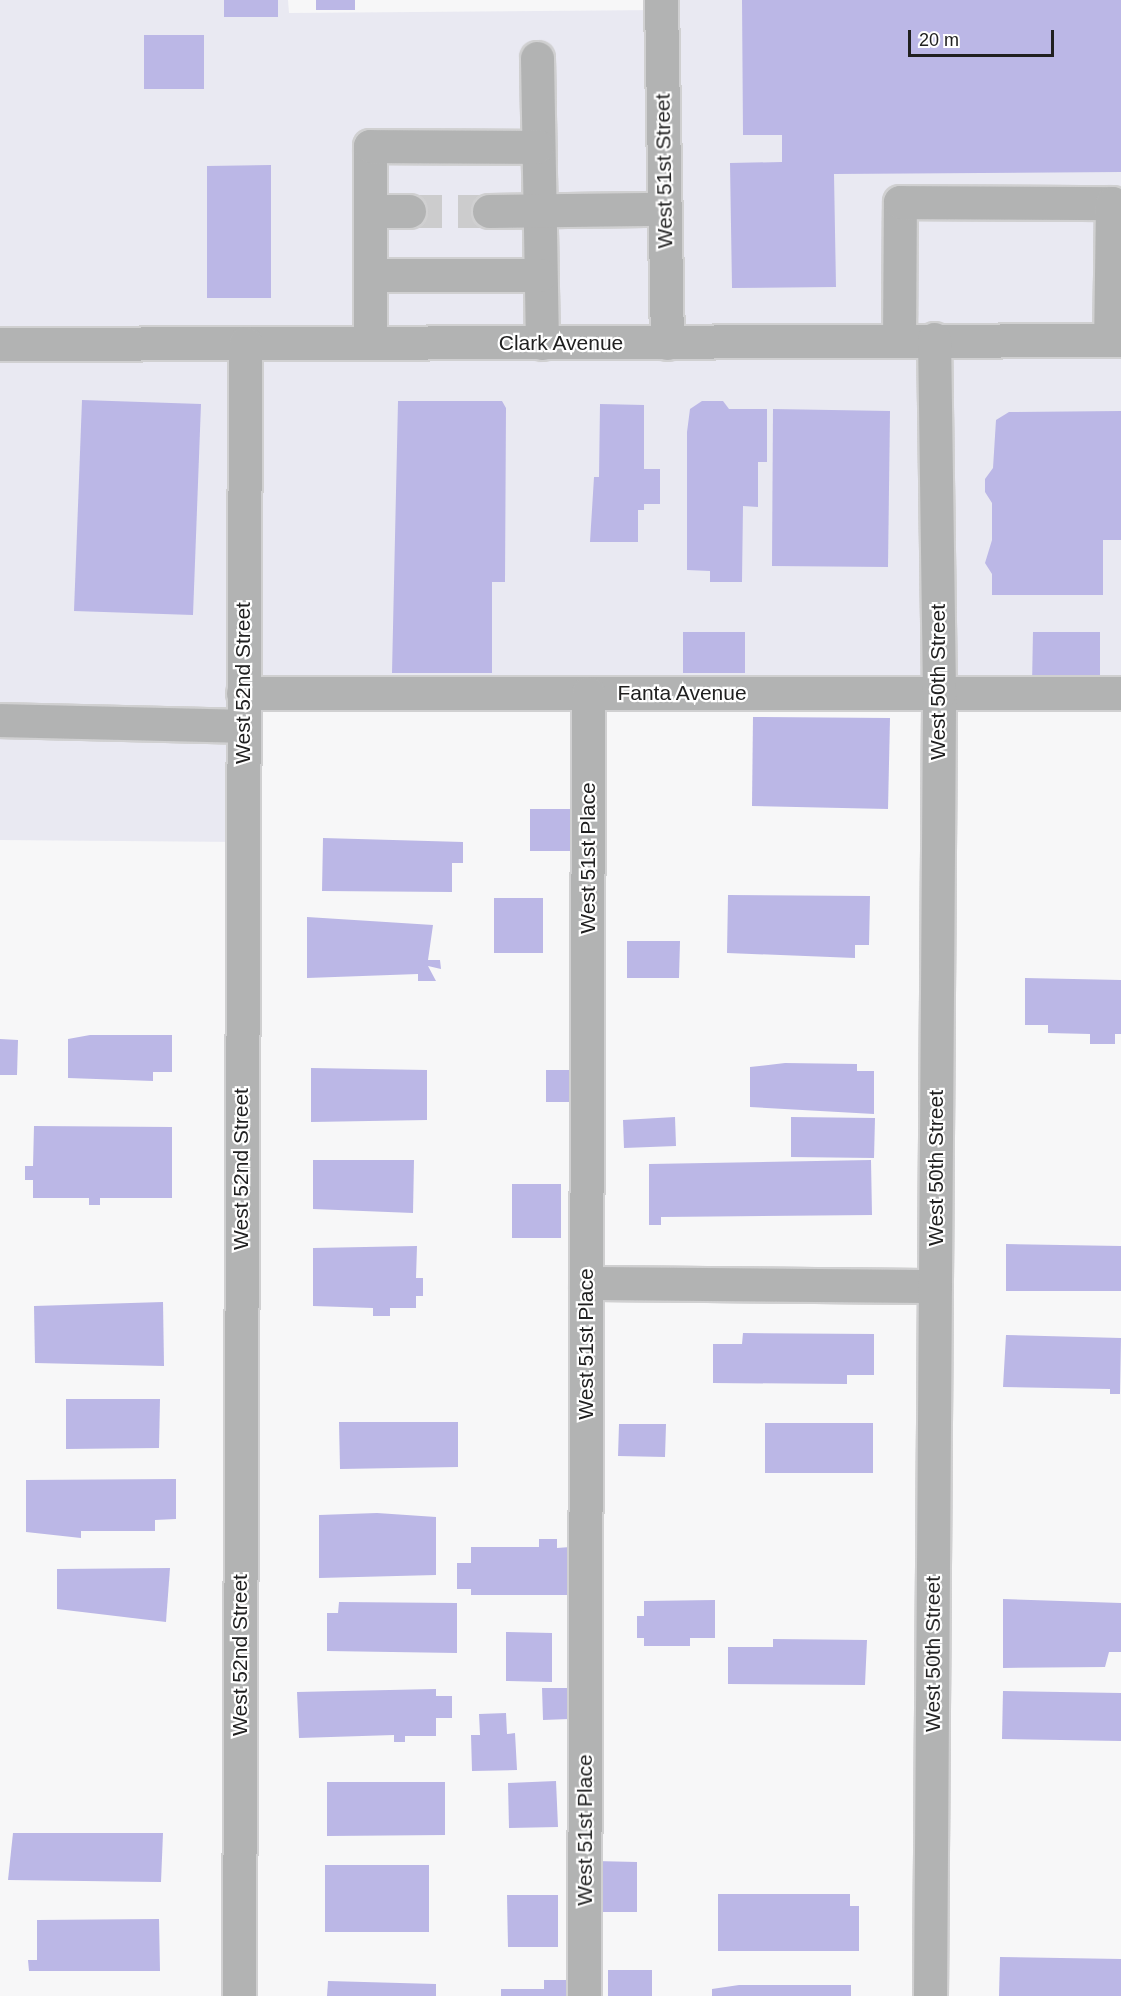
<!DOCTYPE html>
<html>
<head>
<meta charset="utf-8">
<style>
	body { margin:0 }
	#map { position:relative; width:1121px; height:1996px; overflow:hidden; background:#f7f7f8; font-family:Helvetica,sans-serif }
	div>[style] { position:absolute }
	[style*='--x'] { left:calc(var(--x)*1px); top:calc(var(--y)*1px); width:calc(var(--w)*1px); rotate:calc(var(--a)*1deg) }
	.built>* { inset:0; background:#e9e9f2 }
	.building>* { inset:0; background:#bbb7e6 }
	.minor-tunnel>* { height:33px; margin-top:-16.5px; transform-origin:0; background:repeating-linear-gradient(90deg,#cccccd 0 33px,transparent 0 49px) }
	.roads { filter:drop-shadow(2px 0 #d0d0d1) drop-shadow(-2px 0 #d0d0d1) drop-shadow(0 2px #d0d0d1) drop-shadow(0 -2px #d0d0d1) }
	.minor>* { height:33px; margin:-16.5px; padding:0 16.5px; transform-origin:16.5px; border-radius:16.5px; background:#b2b3b3 }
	span { translate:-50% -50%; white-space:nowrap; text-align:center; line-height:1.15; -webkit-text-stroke:4.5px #fff; paint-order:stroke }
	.street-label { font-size:21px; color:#202020 }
	.scale { position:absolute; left:908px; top:30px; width:146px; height:27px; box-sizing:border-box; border:3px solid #202020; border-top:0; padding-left:8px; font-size:18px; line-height:21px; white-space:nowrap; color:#202020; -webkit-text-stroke:4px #fff; paint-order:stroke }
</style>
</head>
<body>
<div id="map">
	<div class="built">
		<i style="clip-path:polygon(0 0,288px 0,289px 13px,660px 10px,661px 0,1121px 0,1121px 693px,243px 693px,242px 842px,0 840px)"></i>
	</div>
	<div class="building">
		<i style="clip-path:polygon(224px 0,278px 0,278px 17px,224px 17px)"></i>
		<i style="clip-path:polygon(316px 0,355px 0,355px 10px,316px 10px)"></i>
		<i style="clip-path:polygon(742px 0,1121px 0,1121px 172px,834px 174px,836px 287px,732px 288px,730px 163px,782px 162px,782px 135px,743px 135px)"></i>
		<i style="clip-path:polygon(144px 35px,204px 35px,204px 89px,144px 89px)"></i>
		<i style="clip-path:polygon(271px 165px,271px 298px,207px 298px,207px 166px)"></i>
		<i style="clip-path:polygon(82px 400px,201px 404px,193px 615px,74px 611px)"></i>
		<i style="clip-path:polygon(398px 401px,502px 401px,506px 408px,505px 582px,492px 582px,492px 673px,392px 673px)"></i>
		<i style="clip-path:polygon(702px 401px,723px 401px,729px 409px,767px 409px,767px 462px,758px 462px,758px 507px,743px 506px,742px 582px,710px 582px,710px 571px,687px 570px,687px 432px,690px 409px)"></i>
		<i style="clip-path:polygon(600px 404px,644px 405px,644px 469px,660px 469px,660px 504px,644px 504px,644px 510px,638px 510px,638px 542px,590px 542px,594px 477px,599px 477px)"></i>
		<i style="clip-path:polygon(773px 409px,890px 411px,888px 567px,772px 566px)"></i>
		<i style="clip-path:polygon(1121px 411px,1121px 540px,1103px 540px,1103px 595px,992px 595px,992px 574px,985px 563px,992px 540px,992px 503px,985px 492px,985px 479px,993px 468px,996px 420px,1009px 412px)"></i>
		<i style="clip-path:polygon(683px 632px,745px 632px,745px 673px,683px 673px)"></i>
		<i style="clip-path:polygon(1033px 632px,1100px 632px,1100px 685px,1032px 685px)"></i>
		<i style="clip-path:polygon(753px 717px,890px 718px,888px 809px,752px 806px)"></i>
		<i style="clip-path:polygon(530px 809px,574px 809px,574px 851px,530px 851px)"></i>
		<i style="clip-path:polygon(323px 838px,463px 842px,463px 863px,452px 863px,452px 892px,322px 891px)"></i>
		<i style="clip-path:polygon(728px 895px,870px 896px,869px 945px,855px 945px,855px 958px,727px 953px)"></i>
		<i style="clip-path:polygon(494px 898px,543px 898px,543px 953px,494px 953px)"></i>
		<i style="clip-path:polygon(307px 917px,433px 925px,428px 960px,440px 960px,441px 969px,428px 966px,436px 981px,418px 981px,418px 974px,307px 978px)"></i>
		<i style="clip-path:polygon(627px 941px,680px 941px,679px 978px,627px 978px)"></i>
		<i style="clip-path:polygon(1025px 978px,1121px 980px,1121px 1034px,1115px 1034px,1115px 1044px,1090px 1044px,1090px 1034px,1048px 1033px,1048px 1025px,1025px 1025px)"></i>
		<i style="clip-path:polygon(90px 1035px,172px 1035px,172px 1072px,153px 1072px,153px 1081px,68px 1078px,68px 1039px)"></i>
		<i style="clip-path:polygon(0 1039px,18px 1040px,17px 1075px,0 1075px)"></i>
		<i style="clip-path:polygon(785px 1063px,857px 1064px,857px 1071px,874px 1071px,874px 1114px,750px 1107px,750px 1067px)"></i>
		<i style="clip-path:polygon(311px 1068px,427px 1070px,427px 1120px,311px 1122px)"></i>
		<i style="clip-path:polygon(546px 1070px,574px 1070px,574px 1102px,546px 1102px)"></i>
		<i style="clip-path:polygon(675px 1117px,676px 1146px,624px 1148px,623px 1120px)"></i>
		<i style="clip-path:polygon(791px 1117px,875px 1118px,874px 1158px,791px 1157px)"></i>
		<i style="clip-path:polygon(34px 1126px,172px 1127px,172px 1198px,100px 1198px,100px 1205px,89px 1205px,89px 1198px,33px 1198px,33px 1180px,25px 1180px,25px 1166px,33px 1166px)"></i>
		<i style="clip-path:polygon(313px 1160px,414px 1160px,413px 1213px,313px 1209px)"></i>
		<i style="clip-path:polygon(871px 1160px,872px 1215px,661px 1217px,661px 1225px,649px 1225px,649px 1164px)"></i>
		<i style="clip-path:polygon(512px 1184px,561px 1184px,561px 1238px,512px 1238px)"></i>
		<i style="clip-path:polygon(1006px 1244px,1121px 1246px,1121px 1291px,1006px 1291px)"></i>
		<i style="clip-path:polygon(417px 1246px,416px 1278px,423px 1278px,423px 1296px,416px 1296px,416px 1308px,390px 1308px,390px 1316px,373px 1316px,373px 1308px,313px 1306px,313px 1248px)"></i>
		<i style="clip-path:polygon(163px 1302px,164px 1366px,35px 1363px,34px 1306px)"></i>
		<i style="clip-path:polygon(743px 1333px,874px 1334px,874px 1375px,847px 1375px,847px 1384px,713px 1383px,713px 1344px,742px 1344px)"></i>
		<i style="clip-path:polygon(1006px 1335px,1121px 1338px,1120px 1394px,1110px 1394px,1110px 1389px,1003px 1387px)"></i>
		<i style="clip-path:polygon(66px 1399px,160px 1399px,159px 1448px,66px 1449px)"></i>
		<i style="clip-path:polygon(339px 1422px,458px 1422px,458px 1467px,340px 1469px)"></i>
		<i style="clip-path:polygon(765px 1423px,873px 1423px,873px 1473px,765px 1473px)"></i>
		<i style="clip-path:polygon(619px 1424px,666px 1424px,665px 1457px,618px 1456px)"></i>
		<i style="clip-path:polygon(176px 1479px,176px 1519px,155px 1520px,155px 1531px,81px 1531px,81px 1538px,26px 1532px,26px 1480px)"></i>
		<i style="clip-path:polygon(377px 1513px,436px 1517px,436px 1575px,319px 1578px,319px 1515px)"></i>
		<i style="clip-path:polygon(539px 1539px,557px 1539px,557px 1548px,570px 1547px,570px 1595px,471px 1595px,471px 1589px,457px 1589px,457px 1563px,471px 1563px,471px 1547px,539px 1547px)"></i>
		<i style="clip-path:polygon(170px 1568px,166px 1622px,57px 1609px,57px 1569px)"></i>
		<i style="clip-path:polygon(1003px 1599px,1121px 1603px,1121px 1652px,1109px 1652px,1105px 1667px,1003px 1668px)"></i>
		<i style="clip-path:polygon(715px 1600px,715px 1638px,690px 1638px,690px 1646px,644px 1646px,644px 1638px,637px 1638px,637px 1616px,644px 1616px,644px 1601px)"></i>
		<i style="clip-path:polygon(339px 1602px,457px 1603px,457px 1653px,327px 1651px,327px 1613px,338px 1613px)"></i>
		<i style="clip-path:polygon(506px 1632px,552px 1633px,552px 1682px,506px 1681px)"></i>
		<i style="clip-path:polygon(773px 1639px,867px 1640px,865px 1685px,728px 1684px,728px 1647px,773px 1647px)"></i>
		<i style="clip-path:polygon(542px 1688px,568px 1688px,569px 1719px,543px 1720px)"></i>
		<i style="clip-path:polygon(436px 1689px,436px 1696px,452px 1696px,452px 1718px,436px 1718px,436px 1736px,405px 1736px,405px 1742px,394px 1742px,394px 1735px,299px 1738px,297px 1692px)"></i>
		<i style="clip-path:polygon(1003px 1691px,1121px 1693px,1121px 1741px,1002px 1739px)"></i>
		<i style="clip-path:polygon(506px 1713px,507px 1734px,515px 1733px,517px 1770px,472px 1771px,471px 1735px,480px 1735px,479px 1714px)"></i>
		<i style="clip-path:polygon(556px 1781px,558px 1827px,509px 1828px,508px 1783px)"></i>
		<i style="clip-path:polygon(327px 1782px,445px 1782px,445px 1835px,327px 1836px)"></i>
		<i style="clip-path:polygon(13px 1833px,163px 1833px,161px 1882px,8px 1880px)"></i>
		<i style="clip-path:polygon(595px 1861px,637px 1862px,637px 1912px,595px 1912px)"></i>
		<i style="clip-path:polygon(325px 1865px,429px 1865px,429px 1932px,325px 1932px)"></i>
		<i style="clip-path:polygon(718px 1894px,850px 1894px,850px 1906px,859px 1906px,859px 1951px,718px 1951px)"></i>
		<i style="clip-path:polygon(507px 1895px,558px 1895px,558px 1947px,508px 1947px)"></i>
		<i style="clip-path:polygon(159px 1919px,160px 1971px,29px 1971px,28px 1960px,37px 1960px,37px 1920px)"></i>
		<i style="clip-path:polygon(1000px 1957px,1121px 1959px,1121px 1996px,999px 1996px)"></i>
		<i style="clip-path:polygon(608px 1970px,652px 1970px,652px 1996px,608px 1996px)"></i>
		<i style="clip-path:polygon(544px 1980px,568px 1980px,568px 1996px,501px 1996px,501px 1989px,544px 1989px)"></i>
		<i style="clip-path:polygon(328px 1981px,436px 1984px,436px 1996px,327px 1996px)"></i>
		<i style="clip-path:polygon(739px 1985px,851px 1985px,851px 1996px,712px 1996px,712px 1989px)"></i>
	</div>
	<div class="minor-tunnel">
		<i style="--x:409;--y:211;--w:80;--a:0"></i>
	</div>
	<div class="roads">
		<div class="minor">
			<i style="--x:661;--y:0;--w:343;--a:89"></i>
			<i style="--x:537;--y:58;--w:285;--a:89"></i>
			<i style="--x:370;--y:211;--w:39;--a:0"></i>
			<i style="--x:489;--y:211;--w:175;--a:-0.7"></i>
			<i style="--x:370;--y:275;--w:170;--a:0"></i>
			<i style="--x:899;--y:339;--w:137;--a:-89.6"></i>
			<i style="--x:900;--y:202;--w:212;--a:0.3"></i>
			<i style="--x:1112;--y:203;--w:136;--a:90.8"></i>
			<i style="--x:370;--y:343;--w:197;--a:-90"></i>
			<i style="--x:370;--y:146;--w:167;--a:0.3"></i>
			<i style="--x:0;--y:344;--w:1121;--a:-0.2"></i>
			<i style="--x:243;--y:693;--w:878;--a:0"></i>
			<i style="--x:0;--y:720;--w:243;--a:1.4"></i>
			<i style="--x:586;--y:1283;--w:349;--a:0.5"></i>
			<i style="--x:239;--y:1996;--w:1653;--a:-89.79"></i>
			<i style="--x:584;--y:1996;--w:1303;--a:-89.82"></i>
			<i style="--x:930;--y:1996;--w:1303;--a:-89.6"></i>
			<i style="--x:939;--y:693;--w:354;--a:-90.8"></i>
		</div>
	</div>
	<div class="street-label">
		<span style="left:664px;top:171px;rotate:-91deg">West 51st Street</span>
		<span style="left:561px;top:343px">Clark Avenue</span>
		<span style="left:938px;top:682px;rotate:-90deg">West 50th Street</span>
		<span style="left:243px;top:683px;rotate:-90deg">West 52nd Street</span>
		<span style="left:682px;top:693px">Fanta Avenue</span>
		<span style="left:588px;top:858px;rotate:-90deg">West 51st Place</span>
		<span style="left:936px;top:1168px;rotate:-90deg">West 50th Street</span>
		<span style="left:241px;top:1169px;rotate:-90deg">West 52nd Street</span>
		<span style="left:586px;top:1344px;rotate:-90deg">West 51st Place</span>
		<span style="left:933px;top:1654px;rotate:-90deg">West 50th Street</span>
		<span style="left:240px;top:1655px;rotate:-90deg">West 52nd Street</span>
		<span style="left:585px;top:1830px;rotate:-90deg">West 51st Place</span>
	</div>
	<div class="scale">20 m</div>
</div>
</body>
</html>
